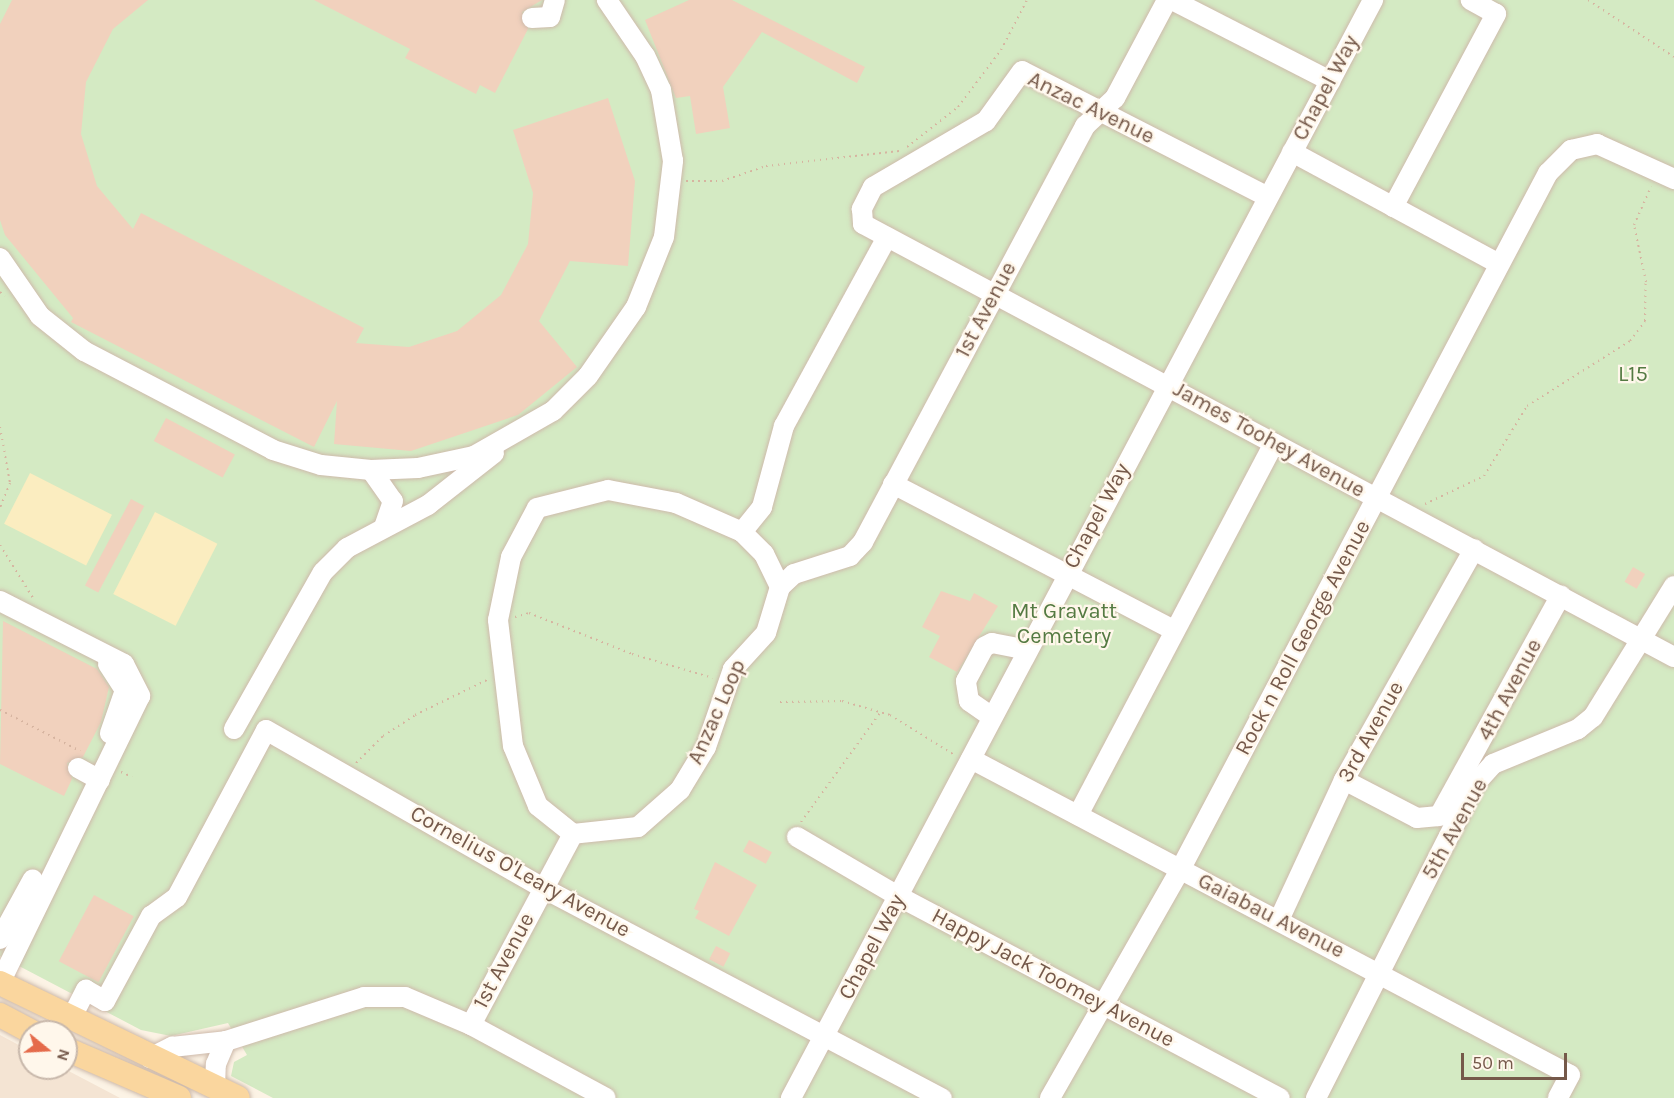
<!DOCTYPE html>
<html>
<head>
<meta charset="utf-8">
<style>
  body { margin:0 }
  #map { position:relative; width:1674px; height:1098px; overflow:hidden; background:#fcf3e5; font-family:Karla,sans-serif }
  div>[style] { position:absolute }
  .residential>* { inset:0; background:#f4e4d3 }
  .green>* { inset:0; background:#d4eac3 }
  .sand>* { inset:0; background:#fbedc0; transform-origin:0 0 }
  .building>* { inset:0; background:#f1d1bd; transform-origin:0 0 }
  .path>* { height:2px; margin-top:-1px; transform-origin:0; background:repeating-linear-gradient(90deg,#d6b4a0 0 1.5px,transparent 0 6px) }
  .roads { filter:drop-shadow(0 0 2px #cebaab) drop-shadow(0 0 2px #cebaab) }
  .minor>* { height:20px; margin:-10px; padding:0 10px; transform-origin:10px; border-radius:10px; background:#fff }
  .major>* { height:24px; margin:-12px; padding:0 12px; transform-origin:12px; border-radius:12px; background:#fad69e }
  span { translate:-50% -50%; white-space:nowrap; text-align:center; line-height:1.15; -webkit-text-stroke:4.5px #fff7eb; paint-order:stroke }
  .street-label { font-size:22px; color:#75594a }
  .park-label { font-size:22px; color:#547a42 }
  .north { position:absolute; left:18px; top:1020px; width:60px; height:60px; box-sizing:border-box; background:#fff7eb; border:2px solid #c8b8ab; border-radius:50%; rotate:108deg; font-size:16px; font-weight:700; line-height:24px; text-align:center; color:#75594a }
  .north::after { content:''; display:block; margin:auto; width:21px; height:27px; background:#e56b4b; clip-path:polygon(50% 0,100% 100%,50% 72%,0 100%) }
  .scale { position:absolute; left:1461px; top:1053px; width:106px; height:27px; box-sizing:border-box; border:3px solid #75594a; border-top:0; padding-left:8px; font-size:18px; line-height:21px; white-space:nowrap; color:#75594a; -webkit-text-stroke:4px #fff7eb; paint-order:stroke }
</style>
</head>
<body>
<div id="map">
  <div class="residential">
    <div style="clip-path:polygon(0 1035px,30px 1051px,30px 1068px,63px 1068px,120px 1098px,0 1098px)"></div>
  </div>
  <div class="green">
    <div style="clip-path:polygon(0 0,1674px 0,1674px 1098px,273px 1098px,231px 1076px,234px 1062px,247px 1055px,228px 1023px,171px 1036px,141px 1030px,0 956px)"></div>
  </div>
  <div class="sand">
    <div style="left:30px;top:473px;width:92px;height:57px;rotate:27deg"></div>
    <div style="left:155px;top:512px;width:70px;height:92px;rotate:27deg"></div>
  </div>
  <div class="building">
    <div style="clip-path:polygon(12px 0,148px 0,113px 29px,86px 82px,81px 134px,97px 186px,133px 229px,141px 213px,364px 328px,356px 343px,409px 347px,457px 331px,501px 295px,528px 244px,533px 193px,513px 130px,608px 98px,635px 181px,628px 266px,570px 261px,539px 321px,577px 367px,518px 415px,411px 451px,334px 444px,337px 401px,314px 447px,71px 322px,73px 318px,5px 235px,0 220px,0 24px)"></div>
    <div style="clip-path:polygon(314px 0,542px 0,522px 12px,528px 29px,495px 93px,480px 85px,476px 94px,405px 58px,410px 49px)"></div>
    <div style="clip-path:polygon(689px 0,732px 0,865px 67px,857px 83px,762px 32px,723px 87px,730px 128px,696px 134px,690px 96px,676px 98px,645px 20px)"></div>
    <div style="left:166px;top:418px;width:78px;height:26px;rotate:28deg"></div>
    <div style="left:131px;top:499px;width:15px;height:98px;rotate:28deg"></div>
    <div style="left:1633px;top:567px;width:14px;height:17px;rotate:30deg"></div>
    <div style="clip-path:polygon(941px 591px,970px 601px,974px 593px,998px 606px,957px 672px,929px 657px,940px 636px,922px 627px)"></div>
    <div style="clip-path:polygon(3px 621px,97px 669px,109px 687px,101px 722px,83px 757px,67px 763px,72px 779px,64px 796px,0 764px)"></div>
    <div style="left:749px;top:840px;width:26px;height:13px;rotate:28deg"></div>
    <div style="clip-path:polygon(715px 862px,757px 885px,729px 936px,695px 918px,699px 911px,694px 909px)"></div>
    <div style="left:94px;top:895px;width:45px;height:75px;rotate:28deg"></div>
    <div style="left:716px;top:946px;width:16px;height:15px;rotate:27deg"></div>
  </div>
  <div class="path">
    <div style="left:1588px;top:0;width:103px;rotate:33.5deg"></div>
    <div style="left:907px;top:147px;width:65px;rotate:-38.1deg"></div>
    <div style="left:958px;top:107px;width:71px;rotate:-53deg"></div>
    <div style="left:1001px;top:50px;width:56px;rotate:-62.5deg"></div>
    <div style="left:686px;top:181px;width:36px"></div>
    <div style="left:722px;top:181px;width:46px;rotate:-18.8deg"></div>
    <div style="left:766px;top:166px;width:134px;rotate:-6.4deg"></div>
    <div style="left:0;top:292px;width:6px;rotate:39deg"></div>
    <div style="left:0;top:427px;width:57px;rotate:79.9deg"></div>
    <div style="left:10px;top:483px;width:27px;rotate:112deg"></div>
    <div style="left:1425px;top:504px;width:65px;rotate:-25.4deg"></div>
    <div style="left:1484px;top:476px;width:82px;rotate:-58.4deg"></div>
    <div style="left:1527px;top:406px;width:122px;rotate:-32.3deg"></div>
    <div style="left:1630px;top:341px;width:25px;rotate:-53deg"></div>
    <div style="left:1645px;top:321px;width:39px;rotate:-89deg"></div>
    <div style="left:1646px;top:282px;width:58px;rotate:-101.9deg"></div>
    <div style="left:1634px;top:225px;width:42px;rotate:-65.9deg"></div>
    <div style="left:0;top:545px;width:62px;rotate:58.1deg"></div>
    <div style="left:515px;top:617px;width:15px;rotate:-16deg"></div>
    <div style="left:529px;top:613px;width:111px;rotate:21.7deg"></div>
    <div style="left:632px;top:654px;width:84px;rotate:16.5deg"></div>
    <div style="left:780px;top:702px;width:62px;rotate:-0.9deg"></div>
    <div style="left:842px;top:701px;width:50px;rotate:16.3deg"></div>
    <div style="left:890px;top:715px;width:74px;rotate:31.8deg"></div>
    <div style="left:0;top:710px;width:90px;rotate:27.1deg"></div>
    <div style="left:356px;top:763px;width:38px;rotate:-45deg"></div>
    <div style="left:383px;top:736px;width:38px;rotate:-33deg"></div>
    <div style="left:415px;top:715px;width:82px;rotate:-25.9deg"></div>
    <div style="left:121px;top:772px;width:12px;rotate:24deg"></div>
    <div style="left:801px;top:822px;width:135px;rotate:-54.1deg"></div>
  </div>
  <div class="roads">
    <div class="minor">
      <div style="left:1172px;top:0;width:178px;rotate:27.1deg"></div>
      <div style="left:532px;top:18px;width:18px;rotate:-3deg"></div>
      <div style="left:550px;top:17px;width:18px;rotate:-74deg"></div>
      <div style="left:1292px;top:152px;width:235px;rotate:28.4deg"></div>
      <div style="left:1268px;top:197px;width:276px;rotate:-152.9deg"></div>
      <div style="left:1022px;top:71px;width:62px;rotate:125.8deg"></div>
      <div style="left:986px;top:121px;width:131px;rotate:149.7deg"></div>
      <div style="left:873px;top:187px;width:25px;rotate:117deg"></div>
      <div style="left:862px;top:209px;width:15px;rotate:86deg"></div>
      <div style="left:863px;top:224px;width:919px;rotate:28.1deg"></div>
      <div style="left:1393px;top:207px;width:219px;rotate:-61.9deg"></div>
      <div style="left:1496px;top:14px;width:29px;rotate:-151deg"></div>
      <div style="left:0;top:258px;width:70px;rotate:55.4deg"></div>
      <div style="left:40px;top:316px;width:56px;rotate:38.5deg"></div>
      <div style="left:84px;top:351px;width:213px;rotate:27.6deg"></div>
      <div style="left:273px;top:450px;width:50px;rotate:17.4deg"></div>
      <div style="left:321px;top:465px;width:50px;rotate:5.7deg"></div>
      <div style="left:371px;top:470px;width:47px;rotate:-2.4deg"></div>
      <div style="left:418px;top:468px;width:57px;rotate:-12.1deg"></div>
      <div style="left:474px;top:456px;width:91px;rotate:-29.7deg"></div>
      <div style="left:553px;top:411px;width:49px;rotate:-45deg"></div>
      <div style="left:588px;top:376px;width:84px;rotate:-55.2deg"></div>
      <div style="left:636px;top:307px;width:75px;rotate:-68.2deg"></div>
      <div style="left:664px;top:237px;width:77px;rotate:-83.2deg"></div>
      <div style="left:673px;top:161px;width:72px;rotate:-99.6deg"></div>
      <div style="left:661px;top:90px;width:38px;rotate:-115deg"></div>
      <div style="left:645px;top:56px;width:68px;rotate:-124.2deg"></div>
      <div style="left:371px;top:470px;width:38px;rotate:55deg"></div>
      <div style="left:393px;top:501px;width:28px;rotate:109deg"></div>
      <div style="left:893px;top:484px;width:317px;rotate:27.5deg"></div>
      <div style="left:608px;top:490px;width:69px;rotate:10.8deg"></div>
      <div style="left:676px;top:503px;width:72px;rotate:23.7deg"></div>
      <div style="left:742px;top:532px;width:31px;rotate:45deg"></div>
      <div style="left:764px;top:554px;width:37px;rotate:64deg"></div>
      <div style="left:780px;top:587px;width:48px;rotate:106.9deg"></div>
      <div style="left:766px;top:633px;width:49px;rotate:132.5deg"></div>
      <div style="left:733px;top:669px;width:83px;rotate:109.1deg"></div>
      <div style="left:706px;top:747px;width:50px;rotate:121.2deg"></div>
      <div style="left:680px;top:790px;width:56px;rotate:138.6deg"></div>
      <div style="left:638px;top:827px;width:65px;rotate:173.9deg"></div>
      <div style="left:573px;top:834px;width:45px;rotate:-141.3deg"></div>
      <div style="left:538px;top:806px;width:65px;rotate:-112.6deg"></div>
      <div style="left:513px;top:746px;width:127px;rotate:-96.8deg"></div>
      <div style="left:498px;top:620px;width:64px;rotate:-78.3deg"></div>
      <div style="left:511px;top:557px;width:55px;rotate:-62deg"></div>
      <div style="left:537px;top:508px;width:73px;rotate:-14.2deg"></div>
      <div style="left:742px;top:532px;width:32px;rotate:-51deg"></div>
      <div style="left:762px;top:507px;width:84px;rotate:-74.8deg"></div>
      <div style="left:784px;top:426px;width:215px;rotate:-61.4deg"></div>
      <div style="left:780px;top:587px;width:19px;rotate:-43deg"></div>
      <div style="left:794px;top:574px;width:59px;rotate:-17.8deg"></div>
      <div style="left:850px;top:556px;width:19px;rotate:-47deg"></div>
      <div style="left:863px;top:542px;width:472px;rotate:-61.9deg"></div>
      <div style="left:1085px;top:126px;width:41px;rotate:-43deg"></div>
      <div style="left:1115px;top:98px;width:111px;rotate:-62deg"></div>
      <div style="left:0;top:601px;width:139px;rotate:26.9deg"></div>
      <div style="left:124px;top:664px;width:36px;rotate:63deg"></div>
      <div style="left:140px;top:696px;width:319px;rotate:116deg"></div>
      <div style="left:108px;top:664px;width:31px;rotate:57deg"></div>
      <div style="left:125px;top:690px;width:46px;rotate:109.2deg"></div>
      <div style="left:992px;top:717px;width:28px;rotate:-145deg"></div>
      <div style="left:969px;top:701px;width:20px;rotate:-99deg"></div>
      <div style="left:966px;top:681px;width:38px;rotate:-62deg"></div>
      <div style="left:984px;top:647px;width:9px;rotate:-27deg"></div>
      <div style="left:992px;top:643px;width:36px;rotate:11deg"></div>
      <div style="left:234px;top:729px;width:180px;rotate:-60.5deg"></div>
      <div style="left:323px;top:572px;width:34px;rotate:-45deg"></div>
      <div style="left:347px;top:548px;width:92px;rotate:-28deg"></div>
      <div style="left:428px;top:505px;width:84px;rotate:-38.2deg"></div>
      <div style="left:971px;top:759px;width:677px;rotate:27.81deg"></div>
      <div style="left:1570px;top:1075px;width:26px;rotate:118deg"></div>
      <div style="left:78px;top:768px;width:25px;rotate:29deg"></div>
      <div style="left:1344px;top:780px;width:82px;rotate:27.5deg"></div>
      <div style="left:1417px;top:818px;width:22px;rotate:-5deg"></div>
      <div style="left:1439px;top:816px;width:252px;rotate:-61.1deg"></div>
      <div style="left:1078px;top:815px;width:420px;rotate:-62.2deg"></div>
      <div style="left:797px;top:837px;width:117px;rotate:30.3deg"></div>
      <div style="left:898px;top:896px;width:432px;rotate:27.9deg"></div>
      <div style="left:1279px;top:920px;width:154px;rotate:-65.1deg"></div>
      <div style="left:1344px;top:780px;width:265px;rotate:-60.6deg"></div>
      <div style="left:0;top:939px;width:68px;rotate:-61.2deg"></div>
      <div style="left:71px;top:1019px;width:33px;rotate:-63deg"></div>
      <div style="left:86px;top:990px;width:22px;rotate:30deg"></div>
      <div style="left:105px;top:1001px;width:97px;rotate:-61.6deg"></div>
      <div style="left:151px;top:916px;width:32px;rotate:-36deg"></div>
      <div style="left:177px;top:897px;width:189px;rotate:-61.9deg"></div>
      <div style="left:266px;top:730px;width:319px;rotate:29.7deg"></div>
      <div style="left:543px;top:888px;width:451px;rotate:27.8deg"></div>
      <div style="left:471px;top:1025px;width:217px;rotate:-61.9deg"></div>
      <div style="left:150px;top:1058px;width:25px;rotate:-27deg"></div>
      <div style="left:172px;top:1047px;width:54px;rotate:-6.3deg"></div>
      <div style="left:226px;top:1041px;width:145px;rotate:-17.7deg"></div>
      <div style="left:364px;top:997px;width:41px"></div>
      <div style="left:405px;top:997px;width:72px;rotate:23deg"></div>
      <div style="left:471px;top:1025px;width:153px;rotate:28.4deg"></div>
      <div style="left:215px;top:1088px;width:24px;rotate:-88deg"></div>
      <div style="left:216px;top:1064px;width:25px;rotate:-67deg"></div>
      <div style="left:791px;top:1098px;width:1243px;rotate:-62.07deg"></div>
      <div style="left:1050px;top:1098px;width:262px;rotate:-60.3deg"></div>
      <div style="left:1180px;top:870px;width:788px;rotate:-62.17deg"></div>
      <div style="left:1548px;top:173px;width:33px;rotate:-45deg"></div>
      <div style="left:1571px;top:150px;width:27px;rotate:-13deg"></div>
      <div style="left:1597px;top:144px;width:85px;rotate:24.4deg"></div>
      <div style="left:1316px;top:1098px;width:352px;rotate:-63.1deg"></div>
      <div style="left:1475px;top:784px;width:27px;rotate:-48deg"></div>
      <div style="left:1493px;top:764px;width:92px;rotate:-22.4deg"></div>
      <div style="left:1578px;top:729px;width:19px;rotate:-39deg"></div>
      <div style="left:1593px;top:717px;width:154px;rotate:-58.3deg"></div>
    </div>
    <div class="major">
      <div style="left:0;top:983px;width:264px;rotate:25.8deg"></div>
      <div style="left:0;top:1015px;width:36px;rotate:28deg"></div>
      <div style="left:66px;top:1049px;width:123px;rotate:23.4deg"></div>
    </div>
  </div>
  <div class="street-label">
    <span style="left:1326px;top:88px;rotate:-62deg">Chapel Way</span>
    <span style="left:1091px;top:108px;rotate:26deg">Anzac Avenue</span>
    <span style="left:986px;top:310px;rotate:-62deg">1st Avenue</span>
    <span style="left:1269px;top:440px;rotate:29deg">James Toohey Avenue</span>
    <span style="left:1097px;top:516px;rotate:-62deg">Chapel Way</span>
    <span style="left:1303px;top:638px;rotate:-62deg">Rock n Roll George Avenue</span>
    <span style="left:1510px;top:690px;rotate:-62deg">4th Avenue</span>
    <span style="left:717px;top:712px;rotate:-66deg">Anzac Loop</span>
    <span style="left:1371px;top:732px;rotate:-61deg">3rd Avenue</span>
    <span style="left:1455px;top:829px;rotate:-61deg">5th Avenue</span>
    <span style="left:520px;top:872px;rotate:29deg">Cornelius O'Leary Avenue</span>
    <span style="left:1271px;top:916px;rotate:27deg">Gaiabau Avenue</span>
    <span style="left:872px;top:947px;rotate:-62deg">Chapel Way</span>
    <span style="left:504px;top:961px;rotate:-62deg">1st Avenue</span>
    <span style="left:1053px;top:978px;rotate:28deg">Happy Jack Toomey Avenue</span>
  </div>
  <div class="park-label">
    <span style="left:1633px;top:375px">L15</span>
    <span style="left:1064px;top:624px">Mt Gravatt<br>Cemetery</span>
  </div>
  <div class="north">N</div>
  <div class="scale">50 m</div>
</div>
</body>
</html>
